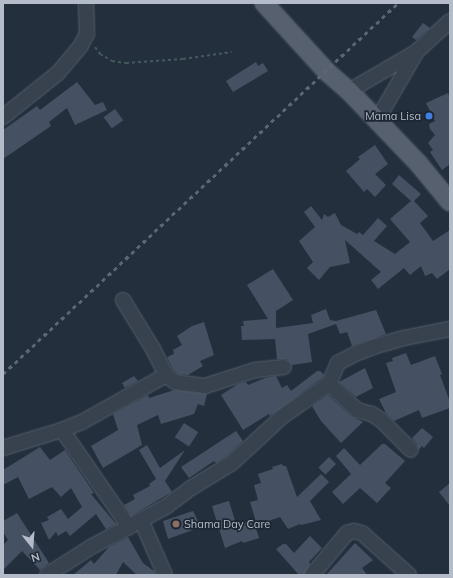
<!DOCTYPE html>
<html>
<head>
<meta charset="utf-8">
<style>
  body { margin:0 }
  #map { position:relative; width:453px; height:578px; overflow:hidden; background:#242f3e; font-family:Mulish,sans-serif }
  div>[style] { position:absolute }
  .building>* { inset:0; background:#455162; transform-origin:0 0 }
  .path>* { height:2px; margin-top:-1px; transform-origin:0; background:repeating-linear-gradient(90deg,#44595c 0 3px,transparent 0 6px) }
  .roads { filter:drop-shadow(0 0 1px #565f6c) drop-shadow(0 0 1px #565f6c) }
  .minor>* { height:14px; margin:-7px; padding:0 7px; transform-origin:7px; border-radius:7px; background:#38414e }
  .major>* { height:18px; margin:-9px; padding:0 9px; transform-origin:9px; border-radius:9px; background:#56606e }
  .rail>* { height:3px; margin-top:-1.5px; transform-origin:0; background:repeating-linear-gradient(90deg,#5a6575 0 4px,transparent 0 8px) }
  .dots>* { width:11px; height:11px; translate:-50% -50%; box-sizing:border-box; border:2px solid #1d2633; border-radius:50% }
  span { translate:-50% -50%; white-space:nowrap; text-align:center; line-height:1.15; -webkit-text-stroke:3.5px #1d2633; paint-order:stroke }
  .poi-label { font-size:11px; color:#b4bcc9 }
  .right { translate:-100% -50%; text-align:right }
  .left { translate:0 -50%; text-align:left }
  .frame { position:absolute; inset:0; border:4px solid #b4bcc9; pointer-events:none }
  .north { position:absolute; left:12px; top:526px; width:40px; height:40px; -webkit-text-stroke:3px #1d2633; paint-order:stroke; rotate:163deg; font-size:11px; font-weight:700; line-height:16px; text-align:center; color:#b4bcc9 }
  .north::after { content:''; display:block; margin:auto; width:14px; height:18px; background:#b4bcc9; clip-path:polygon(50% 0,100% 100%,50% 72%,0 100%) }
</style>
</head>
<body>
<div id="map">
  <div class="building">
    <div style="clip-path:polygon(423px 23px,430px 28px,416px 40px,412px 37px)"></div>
    <div style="clip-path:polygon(256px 62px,258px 66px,263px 63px,268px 71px,233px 92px,226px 81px)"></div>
    <div style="clip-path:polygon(77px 82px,95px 105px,103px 102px,107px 110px,75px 125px,67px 108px,49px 122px,51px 126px,3px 159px,3px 130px,37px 106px,40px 110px)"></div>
    <div style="clip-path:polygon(448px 93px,450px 99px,450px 164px,442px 170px,430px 152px,433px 150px,428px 143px,435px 135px,430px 129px,429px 124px,435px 121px,426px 103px)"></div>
    <div style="left:115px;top:109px;width:14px;height:14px;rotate:54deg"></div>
    <div style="clip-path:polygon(375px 145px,388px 164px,375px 174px,386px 185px,375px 197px,367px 189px,364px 192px,346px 171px,360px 159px,358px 157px)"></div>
    <div style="clip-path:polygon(399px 175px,421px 194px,414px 201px,428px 216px,420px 223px,433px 241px,450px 230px,450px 269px,437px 279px,432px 273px,425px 276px,421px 266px,410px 275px,404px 268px,378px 289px,371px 280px,381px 272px,345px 240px,350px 263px,330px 267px,319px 280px,307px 268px,313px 262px,299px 241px,315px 227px,304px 212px,311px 206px,322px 220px,324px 214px,328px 217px,335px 213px,341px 225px,357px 234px,359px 232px,363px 235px,378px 218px,387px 226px,374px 241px,395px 254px,410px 242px,390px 219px,411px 201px,392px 184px)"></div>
    <div style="clip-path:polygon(273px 269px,293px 300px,276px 311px,276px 328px,313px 323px,311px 315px,326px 309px,330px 320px,336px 321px,376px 310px,386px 334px,352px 346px,347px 332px,340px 334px,336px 324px,308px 334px,312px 362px,292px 365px,287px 359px,277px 359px,275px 339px,242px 340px,241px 326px,244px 326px,243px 321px,268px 319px,247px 285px)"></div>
    <div style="clip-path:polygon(204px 322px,214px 355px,200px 361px,203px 366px,188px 375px,178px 374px,173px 369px,167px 357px,174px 354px,173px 350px,182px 345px,177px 336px,192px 326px)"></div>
    <div style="clip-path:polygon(406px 353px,411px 365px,435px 356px,442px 374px,440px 375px,450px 402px,450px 408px,422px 418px,419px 410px,394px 421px,386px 413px,379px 399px,396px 392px,386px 363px,393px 361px,392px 358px)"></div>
    <div style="clip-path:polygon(365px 368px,373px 388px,356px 397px,339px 382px)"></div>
    <div style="clip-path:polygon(317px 371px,320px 371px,324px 375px,322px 378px,270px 416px,269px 414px,243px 430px,221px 395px,238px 384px,246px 382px,248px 385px,265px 378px,276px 376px,282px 388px,287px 385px,291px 391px)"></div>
    <div style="clip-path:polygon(134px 376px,138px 381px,125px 388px,122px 383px)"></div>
    <div style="clip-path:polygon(174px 390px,207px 394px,204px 406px,198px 404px,194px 414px,161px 424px,158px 415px,137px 425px,142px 445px,103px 468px,91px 446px,118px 430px,113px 414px,148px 395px,149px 398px)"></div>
    <div style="clip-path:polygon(328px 395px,351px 416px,363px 422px,341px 443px,321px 421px,312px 406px)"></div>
    <div style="left:184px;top:423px;width:17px;height:17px;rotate:33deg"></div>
    <div style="clip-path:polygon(422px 428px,433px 437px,424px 448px,422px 446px,419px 450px,417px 444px,412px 438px)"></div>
    <div style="clip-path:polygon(236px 431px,243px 441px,227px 456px,216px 463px,214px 461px,189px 478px,181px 467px)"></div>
    <div style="clip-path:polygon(382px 444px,385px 444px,405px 461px,385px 483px,391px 488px,377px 503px,360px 488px,343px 504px,332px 492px,351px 474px,336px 456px,344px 448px,360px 465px)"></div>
    <div style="clip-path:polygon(147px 445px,160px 468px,185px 450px,165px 481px,172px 492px,131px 516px,124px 505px,135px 499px,133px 495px,150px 486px,149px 484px,156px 479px,139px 450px)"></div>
    <div style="clip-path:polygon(40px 447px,50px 460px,65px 450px,94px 493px,91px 494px,116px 524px,106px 529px,96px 514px,70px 536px,66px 531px,58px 536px,56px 532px,49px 540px,41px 523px,49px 520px,47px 517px,61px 509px,68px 519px,82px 507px,71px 488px,61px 497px,52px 487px,29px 499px,18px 477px,3px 485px,3px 470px)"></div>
    <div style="left:329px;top:457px;width:10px;height:15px;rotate:45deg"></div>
    <div style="clip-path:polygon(282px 464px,283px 466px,286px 466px,297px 497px,321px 474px,329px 482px,310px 501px,321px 520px,301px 525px,300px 524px,288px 529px,280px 517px,257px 525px,250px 502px,258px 500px,254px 485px,261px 483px,258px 474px,273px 469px,272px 467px)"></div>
    <div style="clip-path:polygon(450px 483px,450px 506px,439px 492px)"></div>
    <div style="clip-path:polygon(229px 501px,236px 524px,253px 519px,259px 538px,243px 543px,242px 541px,225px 548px,212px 506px)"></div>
    <div style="clip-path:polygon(193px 511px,201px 527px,168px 539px,163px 521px)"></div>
    <div style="clip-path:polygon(17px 513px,49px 563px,40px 570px,22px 551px,3px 570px,3px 545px,8px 540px,3px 532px,3px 521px)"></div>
    <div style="clip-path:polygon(310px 536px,322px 548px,309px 562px,310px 564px,304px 575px,299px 575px,276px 549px,283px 544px,286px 544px,294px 553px)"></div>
    <div style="clip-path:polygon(128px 537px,143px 563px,154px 571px,156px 575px,137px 575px,123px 562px,116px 575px,73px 575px,91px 560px,94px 564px,109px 547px)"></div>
    <div style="clip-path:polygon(355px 543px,373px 560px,362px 568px,367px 575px,326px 575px)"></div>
  </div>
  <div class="path">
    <div style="left:95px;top:47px;width:9px;rotate:54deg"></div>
    <div style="left:100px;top:54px;width:14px;rotate:30deg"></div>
    <div style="left:112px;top:61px;width:14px;rotate:8deg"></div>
    <div style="left:126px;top:63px;width:57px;rotate:-4deg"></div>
    <div style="left:183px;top:59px;width:49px;rotate:-8.3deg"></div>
  </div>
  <div class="roads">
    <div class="minor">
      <div style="left:349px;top:91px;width:78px;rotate:-30.2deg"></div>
      <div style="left:416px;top:52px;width:46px;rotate:-42.4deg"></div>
      <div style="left:3px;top:117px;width:70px;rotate:-38.7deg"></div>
      <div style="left:58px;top:73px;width:34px;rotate:-50deg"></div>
      <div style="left:80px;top:47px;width:15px;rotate:-62deg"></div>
      <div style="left:87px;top:34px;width:31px;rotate:-92deg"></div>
      <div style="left:377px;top:120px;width:78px;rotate:-59.8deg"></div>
      <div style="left:123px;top:300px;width:57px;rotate:58.5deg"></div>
      <div style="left:153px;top:349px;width:29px;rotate:63deg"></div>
      <div style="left:166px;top:375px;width:11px;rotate:38deg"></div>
      <div style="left:175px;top:382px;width:30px;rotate:8deg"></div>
      <div style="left:205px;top:386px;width:52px;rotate:-17.7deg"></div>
      <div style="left:255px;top:370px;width:29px;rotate:-6deg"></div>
      <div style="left:329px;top:384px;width:38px;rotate:43deg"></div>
      <div style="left:357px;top:410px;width:16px;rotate:15deg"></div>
      <div style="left:372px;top:414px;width:11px;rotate:34deg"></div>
      <div style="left:381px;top:420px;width:42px;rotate:45deg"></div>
      <div style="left:62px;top:430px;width:118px;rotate:55.4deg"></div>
      <div style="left:3px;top:448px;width:62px;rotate:-17deg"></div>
      <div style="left:62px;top:430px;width:22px;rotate:-22deg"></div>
      <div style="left:82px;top:422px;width:96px;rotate:-29.2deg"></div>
      <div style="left:141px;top:520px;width:60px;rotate:66.4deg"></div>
      <div style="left:47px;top:575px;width:52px;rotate:-32.5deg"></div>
      <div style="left:91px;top:547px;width:86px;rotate:-28.3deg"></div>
      <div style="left:167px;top:506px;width:30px;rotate:-37deg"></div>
      <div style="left:191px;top:488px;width:48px;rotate:-31.4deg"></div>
      <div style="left:232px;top:463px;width:69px;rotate:-42.7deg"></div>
      <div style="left:283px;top:416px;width:56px;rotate:-34.8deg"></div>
      <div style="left:329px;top:384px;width:23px;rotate:-67deg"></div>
      <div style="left:338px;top:363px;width:19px;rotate:-28deg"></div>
      <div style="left:355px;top:354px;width:22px;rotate:-21deg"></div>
      <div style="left:376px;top:346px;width:29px;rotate:-16deg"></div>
      <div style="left:404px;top:338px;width:47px;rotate:-11.1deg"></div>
      <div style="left:312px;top:575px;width:55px;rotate:-50.2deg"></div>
      <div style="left:347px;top:533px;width:7px;rotate:-16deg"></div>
      <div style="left:354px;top:531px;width:8px;rotate:14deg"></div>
      <div style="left:362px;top:533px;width:63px;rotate:41.8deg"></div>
    </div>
    <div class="major">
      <div style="left:264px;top:3px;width:92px;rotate:47.6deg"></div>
      <div style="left:326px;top:71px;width:30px;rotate:41deg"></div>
      <div style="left:349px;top:91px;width:100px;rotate:46.2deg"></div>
      <div style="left:418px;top:163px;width:50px;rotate:50.6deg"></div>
    </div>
  </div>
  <div class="rail">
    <div style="left:3px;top:374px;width:542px;rotate:-43.21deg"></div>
  </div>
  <div class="dots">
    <div style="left:429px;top:116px;background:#3f7fe0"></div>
    <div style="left:176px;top:524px;background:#8d6e63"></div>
  </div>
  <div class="poi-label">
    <span class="right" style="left:421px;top:116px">Mama Lisa</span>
    <span class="left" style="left:184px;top:524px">Shama Day Care</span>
  </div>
  <div class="frame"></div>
  <div class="north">N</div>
</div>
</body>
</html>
